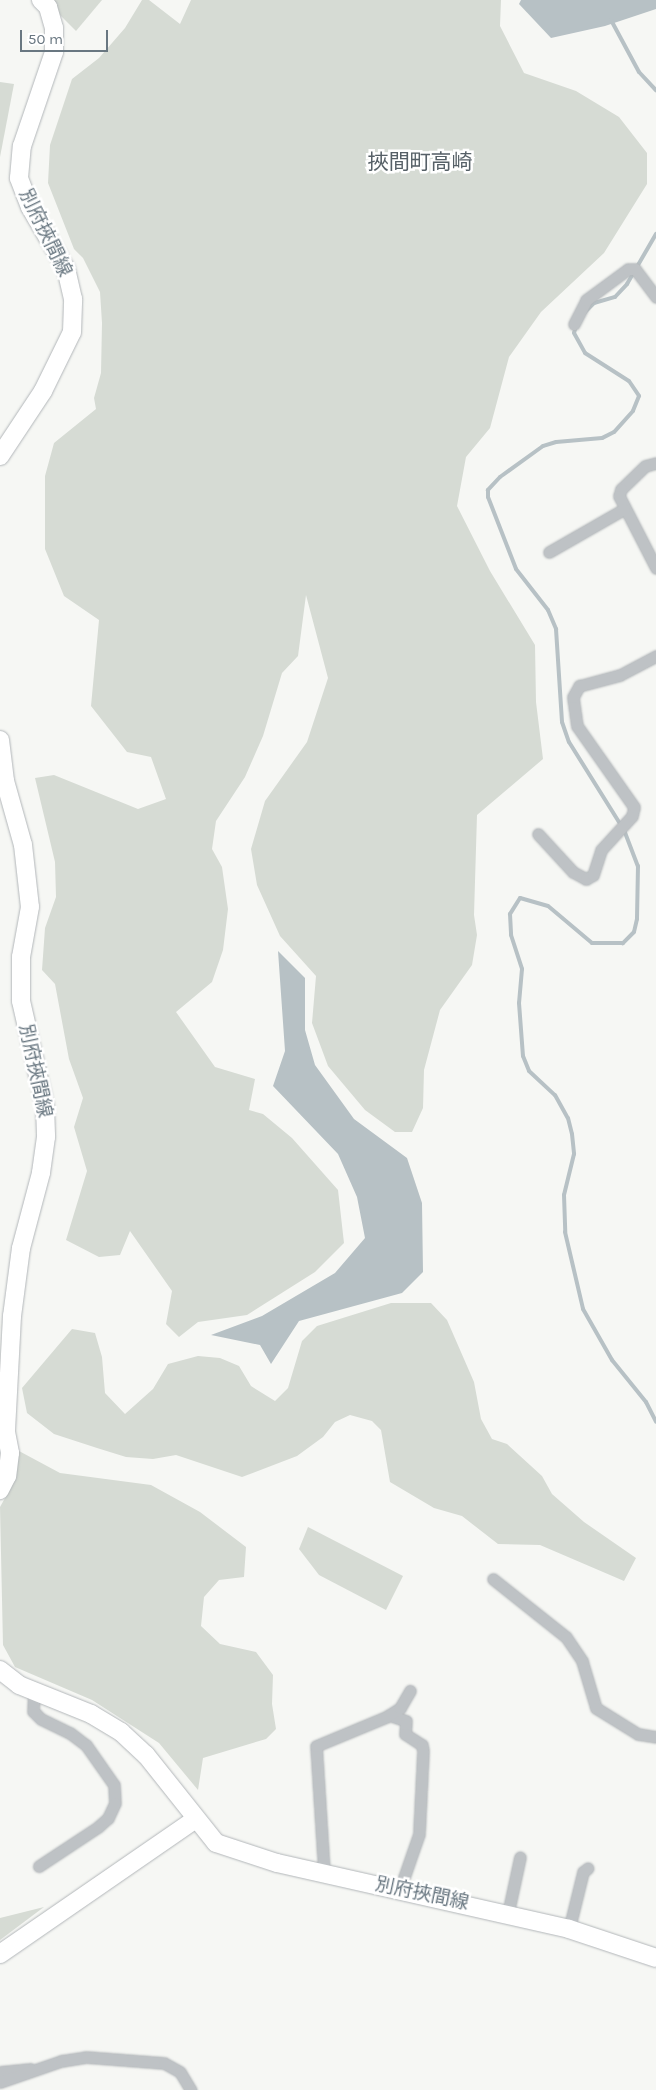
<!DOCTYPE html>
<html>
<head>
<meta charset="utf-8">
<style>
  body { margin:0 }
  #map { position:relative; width:656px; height:2090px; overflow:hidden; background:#f6f7f4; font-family:Karla,"Noto Sans JP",sans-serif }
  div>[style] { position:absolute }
  .green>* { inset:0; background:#d6dbd4 }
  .water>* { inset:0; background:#b7c1c5 }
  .stream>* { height:4px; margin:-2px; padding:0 2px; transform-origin:2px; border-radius:2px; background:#b7c1c5 }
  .roads { filter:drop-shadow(0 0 1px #b2b6b9) drop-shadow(0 0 1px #b2b6b9) }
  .minor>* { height:11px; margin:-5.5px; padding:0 5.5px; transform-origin:5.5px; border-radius:5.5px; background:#bec2c5 }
  .primary>* { height:18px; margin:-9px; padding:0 9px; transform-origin:9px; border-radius:9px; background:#fff }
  span { translate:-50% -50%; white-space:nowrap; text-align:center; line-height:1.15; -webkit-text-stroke:5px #fff; paint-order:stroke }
  .street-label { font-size:19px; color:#697781 }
  .quarter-label { font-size:21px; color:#566067 }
  .scale { position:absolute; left:20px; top:30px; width:88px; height:22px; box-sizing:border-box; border:2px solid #697781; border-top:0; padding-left:6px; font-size:15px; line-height:18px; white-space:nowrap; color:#697781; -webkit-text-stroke:4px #fff; paint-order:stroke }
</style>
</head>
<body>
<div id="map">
  <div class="green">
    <div style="clip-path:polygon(45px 0,102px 0,76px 31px)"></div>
    <div style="clip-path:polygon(142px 0,149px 0,180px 24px,191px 0,501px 0,500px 26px,524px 73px,576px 91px,619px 117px,647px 153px,647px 184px,604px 253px,541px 312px,509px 357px,490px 428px,466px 457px,457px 506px,490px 571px,535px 645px,536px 702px,543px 759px,477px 815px,474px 915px,477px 935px,472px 965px,440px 1010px,424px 1070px,423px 1108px,412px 1132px,395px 1132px,365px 1110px,328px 1066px,312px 1023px,316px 976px,280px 936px,257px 885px,251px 849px,265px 801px,307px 742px,328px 678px,306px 595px,298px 656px,282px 673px,263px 736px,245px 777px,216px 821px,212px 849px,222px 867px,228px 909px,223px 950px,212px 982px,176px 1012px,215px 1067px,255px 1079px,249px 1110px,263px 1114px,292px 1138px,338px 1190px,344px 1243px,315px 1272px,247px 1315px,198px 1322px,179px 1337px,166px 1324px,172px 1291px,130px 1231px,120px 1255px,99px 1257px,66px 1240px,87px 1171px,74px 1127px,83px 1098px,69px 1059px,55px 984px,42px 970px,45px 928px,56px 897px,55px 862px,35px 778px,54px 775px,138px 809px,166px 799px,151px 757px,127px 752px,91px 706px,99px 620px,64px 596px,45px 549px,45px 476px,54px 443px,96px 409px,94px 398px,101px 373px,102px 323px,100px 292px,83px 258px,74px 249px,48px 183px,50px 145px,72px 79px,99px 58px,125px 28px)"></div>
    <div style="clip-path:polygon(0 82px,14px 84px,0 157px)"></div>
    <div style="clip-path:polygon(391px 1303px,431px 1303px,447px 1320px,474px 1382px,481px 1419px,492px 1439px,507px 1444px,542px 1476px,552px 1494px,584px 1522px,636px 1558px,624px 1581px,540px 1545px,498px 1544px,462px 1516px,434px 1508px,390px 1482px,381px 1430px,372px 1421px,350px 1415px,335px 1422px,323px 1437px,297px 1456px,242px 1477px,176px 1455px,153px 1459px,126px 1457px,97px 1448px,54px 1434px,27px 1413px,22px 1388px,72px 1329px,95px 1333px,102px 1357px,105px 1393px,125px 1414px,153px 1389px,168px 1364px,198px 1356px,220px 1358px,239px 1366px,251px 1386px,275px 1401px,288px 1388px,302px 1341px,317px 1326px)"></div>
    <div style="clip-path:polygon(19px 1451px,60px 1473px,151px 1485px,200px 1512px,246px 1547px,244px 1577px,219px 1580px,204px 1597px,201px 1626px,220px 1644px,256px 1652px,273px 1675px,272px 1704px,276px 1729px,266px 1739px,203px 1758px,198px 1790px,159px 1743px,92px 1700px,15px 1667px,3px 1645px,0 1507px,14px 1482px)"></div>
    <div style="clip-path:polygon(308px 1527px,403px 1576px,386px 1610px,319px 1575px,299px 1549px)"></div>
    <div style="clip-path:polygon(44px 1907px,0 1940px,0 1918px)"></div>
  </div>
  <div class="water">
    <div style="clip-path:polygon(521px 0,656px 0,656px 9px,605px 26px,551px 38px,519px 4px)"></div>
    <div style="clip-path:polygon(278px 951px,305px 978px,305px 1030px,315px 1065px,354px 1119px,407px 1158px,422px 1203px,423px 1272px,402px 1293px,299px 1321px,271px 1364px,260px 1345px,211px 1335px,262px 1316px,335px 1273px,365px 1238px,357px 1197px,338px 1154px,273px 1086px,285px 1051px)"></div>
  </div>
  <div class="stream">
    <div style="left:611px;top:20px;width:59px;rotate:61.7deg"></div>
    <div style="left:639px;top:72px;width:25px;rotate:47deg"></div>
    <div style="left:585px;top:312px;width:13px;rotate:-45deg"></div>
    <div style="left:594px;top:303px;width:22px;rotate:-16deg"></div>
    <div style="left:615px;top:297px;width:18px;rotate:-47deg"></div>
    <div style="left:627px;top:284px;width:58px;rotate:-59.9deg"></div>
    <div style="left:576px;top:326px;width:7px;rotate:106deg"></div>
    <div style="left:574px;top:333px;width:23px;rotate:61deg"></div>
    <div style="left:585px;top:353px;width:52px;rotate:32.5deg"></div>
    <div style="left:629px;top:381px;width:18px;rotate:56deg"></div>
    <div style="left:639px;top:396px;width:16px;rotate:112deg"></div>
    <div style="left:633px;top:411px;width:28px;rotate:132deg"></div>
    <div style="left:614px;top:432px;width:13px;rotate:153deg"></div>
    <div style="left:602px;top:438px;width:46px;rotate:175deg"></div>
    <div style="left:556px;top:442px;width:14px;rotate:163deg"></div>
    <div style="left:543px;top:446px;width:53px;rotate:144.2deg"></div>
    <div style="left:500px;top:477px;width:18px;rotate:133deg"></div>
    <div style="left:488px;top:490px;width:7px;rotate:90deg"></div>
    <div style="left:488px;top:497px;width:77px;rotate:68.7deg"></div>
    <div style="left:516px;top:569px;width:52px;rotate:52deg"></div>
    <div style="left:548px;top:610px;width:21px;rotate:67deg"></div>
    <div style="left:556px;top:629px;width:93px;rotate:86.3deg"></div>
    <div style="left:562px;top:722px;width:21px;rotate:71deg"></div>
    <div style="left:569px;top:742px;width:104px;rotate:58deg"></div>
    <div style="left:624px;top:830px;width:39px;rotate:69deg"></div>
    <div style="left:638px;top:866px;width:53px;rotate:91.1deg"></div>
    <div style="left:637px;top:919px;width:13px;rotate:103deg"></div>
    <div style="left:634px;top:932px;width:16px;rotate:135deg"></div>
    <div style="left:623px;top:943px;width:31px;rotate:180deg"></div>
    <div style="left:592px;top:943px;width:57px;rotate:-139.9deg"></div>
    <div style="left:548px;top:906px;width:29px;rotate:-164deg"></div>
    <div style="left:520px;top:898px;width:19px;rotate:122deg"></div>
    <div style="left:510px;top:914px;width:21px;rotate:87deg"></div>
    <div style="left:511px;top:935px;width:36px;rotate:72deg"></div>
    <div style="left:522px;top:969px;width:34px;rotate:95deg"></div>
    <div style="left:519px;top:1003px;width:53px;rotate:85.7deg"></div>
    <div style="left:523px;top:1056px;width:16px;rotate:68deg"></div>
    <div style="left:529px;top:1071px;width:35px;rotate:43deg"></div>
    <div style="left:555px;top:1095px;width:26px;rotate:61deg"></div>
    <div style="left:568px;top:1118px;width:16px;rotate:76deg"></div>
    <div style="left:572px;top:1134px;width:20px;rotate:84deg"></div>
    <div style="left:574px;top:1154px;width:42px;rotate:103.7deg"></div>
    <div style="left:564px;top:1195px;width:37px;rotate:88deg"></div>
    <div style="left:565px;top:1232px;width:79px;rotate:76.8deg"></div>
    <div style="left:583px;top:1309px;width:59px;rotate:60.4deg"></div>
    <div style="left:612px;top:1360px;width:54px;rotate:51deg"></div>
    <div style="left:646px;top:1402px;width:22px;rotate:63deg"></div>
  </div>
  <div class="roads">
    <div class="minor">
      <div style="left:574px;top:324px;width:27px;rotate:-63deg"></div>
      <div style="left:586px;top:300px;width:52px;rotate:-36.4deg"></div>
      <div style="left:628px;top:269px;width:7px"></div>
      <div style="left:635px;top:269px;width:35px;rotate:53deg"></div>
      <div style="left:656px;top:463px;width:11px;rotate:165deg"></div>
      <div style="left:645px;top:466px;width:33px;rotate:136deg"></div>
      <div style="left:621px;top:489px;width:7px;rotate:106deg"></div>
      <div style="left:619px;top:496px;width:81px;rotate:62.8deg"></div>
      <div style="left:549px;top:552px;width:86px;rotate:-29.8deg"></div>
      <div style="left:538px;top:834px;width:52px;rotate:47.4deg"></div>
      <div style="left:573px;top:872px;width:15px;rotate:28deg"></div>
      <div style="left:586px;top:879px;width:8px;rotate:-30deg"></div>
      <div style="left:593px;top:875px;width:26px;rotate:-72deg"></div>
      <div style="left:601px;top:850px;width:46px;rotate:-47.6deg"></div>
      <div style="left:632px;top:816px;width:9px;rotate:-77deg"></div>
      <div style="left:634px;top:807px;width:99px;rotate:-125.1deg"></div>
      <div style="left:577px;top:726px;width:29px;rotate:-98deg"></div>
      <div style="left:573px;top:697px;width:13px;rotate:-61deg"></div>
      <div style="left:579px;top:686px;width:42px;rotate:-15deg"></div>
      <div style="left:620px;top:675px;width:41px;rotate:-27.8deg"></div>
      <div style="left:493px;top:1579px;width:93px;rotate:38.5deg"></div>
      <div style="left:566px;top:1637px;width:29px;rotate:56deg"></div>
      <div style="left:582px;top:1661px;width:49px;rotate:73.4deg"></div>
      <div style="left:596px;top:1708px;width:49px;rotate:31.8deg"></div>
      <div style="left:638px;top:1734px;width:18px;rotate:9deg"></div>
      <div style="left:34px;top:1692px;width:19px;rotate:93deg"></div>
      <div style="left:33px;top:1711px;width:11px;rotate:45deg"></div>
      <div style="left:41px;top:1719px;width:32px;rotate:26deg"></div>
      <div style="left:70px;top:1733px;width:20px;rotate:37deg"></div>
      <div style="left:86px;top:1745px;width:49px;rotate:55deg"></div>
      <div style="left:114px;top:1785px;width:18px;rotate:87deg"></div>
      <div style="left:115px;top:1803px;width:17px;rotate:115deg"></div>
      <div style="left:108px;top:1818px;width:13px;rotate:138deg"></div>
      <div style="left:98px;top:1827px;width:71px;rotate:146.5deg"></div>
      <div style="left:389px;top:1715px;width:18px;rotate:19deg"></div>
      <div style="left:406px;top:1721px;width:13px;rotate:94deg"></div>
      <div style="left:405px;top:1734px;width:20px;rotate:33deg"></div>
      <div style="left:422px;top:1745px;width:6px;rotate:81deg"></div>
      <div style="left:423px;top:1751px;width:83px;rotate:92.8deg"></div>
      <div style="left:419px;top:1834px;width:58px;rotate:109.1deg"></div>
      <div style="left:324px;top:1872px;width:126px;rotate:-93.6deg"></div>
      <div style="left:316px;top:1746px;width:76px;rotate:-22.5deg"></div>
      <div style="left:386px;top:1717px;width:17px;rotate:-33deg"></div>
      <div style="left:400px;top:1708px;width:20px;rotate:-60deg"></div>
      <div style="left:508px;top:1913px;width:57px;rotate:-77.9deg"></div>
      <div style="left:569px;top:1929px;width:59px;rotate:-76.2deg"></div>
      <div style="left:583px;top:1872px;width:6px;rotate:-39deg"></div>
      <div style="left:0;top:2072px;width:30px;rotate:-6deg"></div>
      <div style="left:0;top:2082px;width:65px;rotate:-19deg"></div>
      <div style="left:61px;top:2061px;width:25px;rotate:-9deg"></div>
      <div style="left:86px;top:2057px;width:78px;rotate:4.4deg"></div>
      <div style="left:164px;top:2063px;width:18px;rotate:29deg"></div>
      <div style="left:180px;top:2072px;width:21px;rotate:59deg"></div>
    </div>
    <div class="primary">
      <div style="left:0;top:456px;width:78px;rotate:-56.5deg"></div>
      <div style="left:43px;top:391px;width:66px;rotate:-63.8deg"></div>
      <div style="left:72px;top:332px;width:33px;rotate:-88deg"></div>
      <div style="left:73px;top:299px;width:31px;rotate:-103deg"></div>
      <div style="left:66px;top:269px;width:72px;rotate:-120.1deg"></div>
      <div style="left:30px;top:207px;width:31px;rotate:-111deg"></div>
      <div style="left:19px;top:178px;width:32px;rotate:-85deg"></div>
      <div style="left:22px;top:146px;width:99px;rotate:-71.2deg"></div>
      <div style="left:54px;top:52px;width:24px;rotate:-90deg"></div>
      <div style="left:54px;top:28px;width:22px;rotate:-106deg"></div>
      <div style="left:48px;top:7px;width:10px;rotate:-135deg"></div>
      <div style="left:0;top:740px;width:41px;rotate:83deg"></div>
      <div style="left:5px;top:781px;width:66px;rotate:74.3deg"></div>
      <div style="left:23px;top:845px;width:62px;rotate:83.6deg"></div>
      <div style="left:30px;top:907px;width:51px;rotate:100.2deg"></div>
      <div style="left:21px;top:957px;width:44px;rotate:90deg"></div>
      <div style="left:21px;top:1001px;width:108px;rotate:77.1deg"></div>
      <div style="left:45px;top:1106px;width:31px;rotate:88deg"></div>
      <div style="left:46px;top:1137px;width:36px;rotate:98deg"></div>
      <div style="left:41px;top:1173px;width:78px;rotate:104.9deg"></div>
      <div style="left:21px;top:1248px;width:69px;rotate:97.5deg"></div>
      <div style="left:12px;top:1316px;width:116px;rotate:93deg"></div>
      <div style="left:6px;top:1432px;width:21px;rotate:79deg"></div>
      <div style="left:10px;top:1453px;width:23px;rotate:97deg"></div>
      <div style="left:7px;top:1476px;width:16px;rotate:117deg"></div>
      <div style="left:0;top:1670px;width:24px;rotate:38deg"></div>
      <div style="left:19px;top:1685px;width:78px;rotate:21.9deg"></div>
      <div style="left:91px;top:1714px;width:35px;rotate:31deg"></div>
      <div style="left:121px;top:1732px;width:34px;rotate:43deg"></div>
      <div style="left:146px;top:1755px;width:112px;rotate:51.5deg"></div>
      <div style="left:216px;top:1843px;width:64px;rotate:18.2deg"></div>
      <div style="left:277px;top:1863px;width:299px;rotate:12.7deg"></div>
      <div style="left:569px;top:1929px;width:92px;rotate:18.4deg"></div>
      <div style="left:0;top:1954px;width:238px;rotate:-34.6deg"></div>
    </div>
  </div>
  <div class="street-label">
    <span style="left:45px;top:233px;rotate:64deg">別府挾間線</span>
    <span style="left:35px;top:1071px;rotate:78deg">別府挾間線</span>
    <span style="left:422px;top:1894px;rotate:12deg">別府挾間線</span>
  </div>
  <div class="quarter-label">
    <span style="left:420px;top:162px">挾間町高崎</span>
  </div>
  <div class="scale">50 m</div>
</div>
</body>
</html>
